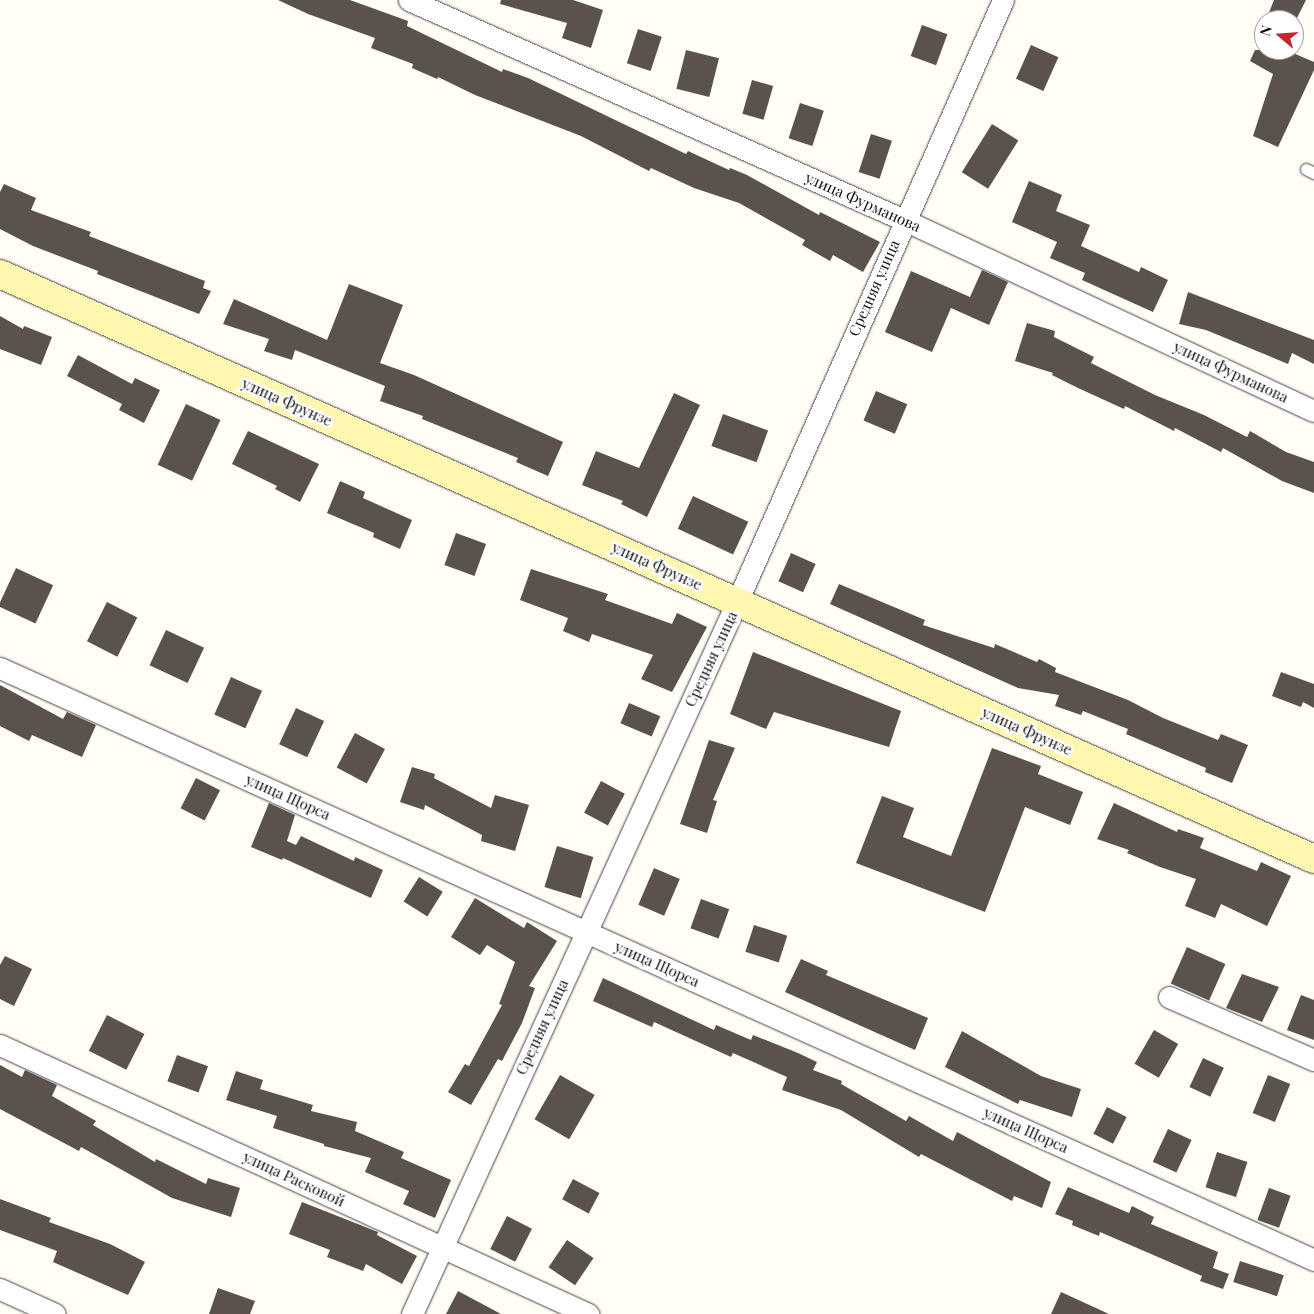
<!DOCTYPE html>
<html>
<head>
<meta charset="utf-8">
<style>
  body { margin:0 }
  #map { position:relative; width:1314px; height:1314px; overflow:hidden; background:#fffdf5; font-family:"Playfair Display",serif }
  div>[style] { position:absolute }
  .building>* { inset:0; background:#5a524d; transform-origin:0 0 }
  .roads { filter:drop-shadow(0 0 1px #444) drop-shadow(0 0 1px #444) }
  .lane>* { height:11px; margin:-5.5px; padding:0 5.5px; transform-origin:5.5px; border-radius:5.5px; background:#fff }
  .street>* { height:21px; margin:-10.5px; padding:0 10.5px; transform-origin:10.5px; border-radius:10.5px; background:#fff }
  .secondary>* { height:28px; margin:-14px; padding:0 14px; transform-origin:14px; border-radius:14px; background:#fff6b0 }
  span { translate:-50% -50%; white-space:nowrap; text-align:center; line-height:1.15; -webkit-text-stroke:5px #fff; paint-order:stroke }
  .street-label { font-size:15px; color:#111 }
  .north { position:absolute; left:1254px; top:10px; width:50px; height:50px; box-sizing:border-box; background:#fff; border:1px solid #a0a0a0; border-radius:50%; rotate:288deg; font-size:14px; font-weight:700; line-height:20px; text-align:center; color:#111 }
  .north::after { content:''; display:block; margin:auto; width:18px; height:22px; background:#c4262e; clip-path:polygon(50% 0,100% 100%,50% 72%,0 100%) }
</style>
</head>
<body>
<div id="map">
  <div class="building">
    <div style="clip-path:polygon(278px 0,350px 0,408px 21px,407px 26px,502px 72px,503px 69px,528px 78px,686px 154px,688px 151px,729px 170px,730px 168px,747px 175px,819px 215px,820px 212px,880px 242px,863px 272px,833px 255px,830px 261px,802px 245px,805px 240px,739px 203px,694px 188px,651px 168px,649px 171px,581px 136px,475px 95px,438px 77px,437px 79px,412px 68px,413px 64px,371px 48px,375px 38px,308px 14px)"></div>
    <div style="clip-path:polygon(501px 0,573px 0,603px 10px,591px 48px,562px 38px,567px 23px,500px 4px)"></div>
    <div style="clip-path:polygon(1274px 0,1306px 0,1296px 20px,1266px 20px)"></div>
    <div style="left:922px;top:25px;width:27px;height:33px;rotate:20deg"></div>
    <div style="left:638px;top:29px;width:25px;height:36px;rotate:18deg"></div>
    <div style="left:1031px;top:45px;width:30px;height:37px;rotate:24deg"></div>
    <div style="left:686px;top:50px;width:34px;height:40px;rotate:14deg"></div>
    <div style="clip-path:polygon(1255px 50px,1286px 50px,1314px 62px,1314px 70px,1278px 147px,1253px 136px,1273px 74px,1250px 61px)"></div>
    <div style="left:752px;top:80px;width:22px;height:35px;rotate:16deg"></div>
    <div style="left:800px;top:103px;width:25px;height:37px;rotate:18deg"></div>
    <div style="left:992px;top:124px;width:31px;height:57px;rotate:32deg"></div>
    <div style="left:871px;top:134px;width:22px;height:40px;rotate:18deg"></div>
    <div style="clip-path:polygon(1029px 181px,1062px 195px,1056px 211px,1090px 225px,1081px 246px,1139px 272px,1141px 267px,1168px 280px,1153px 312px,1082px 280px,1085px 273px,1050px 258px,1057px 242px,1012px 222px)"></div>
    <div style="clip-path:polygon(4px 184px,36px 198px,31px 210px,91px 232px,89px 236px,205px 281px,203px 288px,211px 291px,199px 314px,97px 274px,98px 271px,33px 246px,0 229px,0 192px)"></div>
    <div style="clip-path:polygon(982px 270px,1008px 282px,989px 325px,951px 308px,932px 352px,885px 332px,911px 271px,970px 297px)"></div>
    <div style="clip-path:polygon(349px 284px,403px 305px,380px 363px,414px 375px,563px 442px,548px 476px,516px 462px,518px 458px,422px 419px,423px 416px,380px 401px,385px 386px,295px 350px,292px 360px,264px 351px,269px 339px,223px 324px,234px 299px,327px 340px)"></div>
    <div style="clip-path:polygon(1188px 292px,1314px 340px,1314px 364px,1292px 353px,1288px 364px,1206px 330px,1179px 324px)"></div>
    <div style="clip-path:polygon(0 316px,23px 329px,24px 326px,52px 337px,41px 365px,0 349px)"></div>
    <div style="clip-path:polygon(1027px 323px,1055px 331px,1054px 337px,1094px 357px,1091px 363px,1155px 395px,1204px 415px,1247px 437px,1250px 431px,1286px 452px,1314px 462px,1314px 493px,1282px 481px,1223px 448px,1221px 452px,1175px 428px,1174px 431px,1125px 406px,1124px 409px,1078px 388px,1052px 375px,1053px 373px,1015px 361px)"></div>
    <div style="clip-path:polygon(78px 355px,132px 384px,135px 378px,160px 390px,144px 423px,119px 410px,122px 404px,67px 376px)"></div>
    <div style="left:876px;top:391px;width:34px;height:32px;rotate:23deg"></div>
    <div style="clip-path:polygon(674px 393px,700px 405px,647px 517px,621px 504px,623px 501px,582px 485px,596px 451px,639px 468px)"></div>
    <div style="left:186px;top:404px;width:38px;height:67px;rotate:25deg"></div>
    <div style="left:723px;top:414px;width:48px;height:34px;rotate:20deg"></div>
    <div style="clip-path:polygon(248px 431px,319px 464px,300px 502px,275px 489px,277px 486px,232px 464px)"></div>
    <div style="clip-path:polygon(340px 481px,365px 492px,363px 498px,412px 520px,400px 549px,373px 537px,374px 533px,327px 513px)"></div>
    <div style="left:693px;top:496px;width:61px;height:36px;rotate:25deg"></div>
    <div style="left:456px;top:533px;width:32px;height:34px;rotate:20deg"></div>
    <div style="left:791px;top:553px;width:27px;height:31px;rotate:24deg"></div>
    <div style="left:16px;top:568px;width:41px;height:42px;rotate:25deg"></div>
    <div style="clip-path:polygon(531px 569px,608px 594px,605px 600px,672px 624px,677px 613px,707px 627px,672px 692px,641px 679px,653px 655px,592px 634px,589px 642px,563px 631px,568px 618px,520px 600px)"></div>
    <div style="clip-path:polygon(839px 584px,925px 620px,923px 625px,994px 648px,995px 644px,1037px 662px,1039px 659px,1056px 668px,1055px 672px,1128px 700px,1163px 718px,1218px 740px,1221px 734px,1248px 745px,1232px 783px,1205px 772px,1206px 768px,1126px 734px,1128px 729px,1083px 711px,1081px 715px,1055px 706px,1059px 695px,1018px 688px,830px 604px)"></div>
    <div style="left:107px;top:602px;width:34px;height:44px;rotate:27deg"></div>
    <div style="left:166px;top:630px;width:42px;height:39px;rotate:25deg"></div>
    <div style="clip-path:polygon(753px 652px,901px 711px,889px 747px,774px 712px,766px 729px,730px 714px)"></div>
    <div style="clip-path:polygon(1281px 672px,1314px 684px,1314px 708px,1303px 702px,1301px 707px,1272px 696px)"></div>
    <div style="left:231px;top:677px;width:34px;height:41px;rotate:24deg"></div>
    <div style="clip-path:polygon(0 685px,63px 719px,67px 712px,96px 725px,82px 757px,32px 735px,29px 741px,0 726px)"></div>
    <div style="left:629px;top:703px;width:34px;height:22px;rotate:23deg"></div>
    <div style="left:296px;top:708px;width:31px;height:40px;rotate:25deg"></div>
    <div style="left:355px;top:733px;width:34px;height:39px;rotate:28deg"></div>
    <div style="clip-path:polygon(709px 740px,735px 748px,713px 800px,717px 801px,707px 833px,680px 824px)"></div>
    <div style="clip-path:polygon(992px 748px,1041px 766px,1038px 774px,1083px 792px,1070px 825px,1025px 807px,985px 912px,856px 863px,882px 796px,914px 808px,903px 837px,951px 856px)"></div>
    <div style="clip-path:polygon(412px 767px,435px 774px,434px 778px,491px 808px,495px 795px,529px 805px,515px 851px,481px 841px,482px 835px,425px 805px,424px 810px,400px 802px)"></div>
    <div style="left:196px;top:778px;width:27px;height:34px;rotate:27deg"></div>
    <div style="left:601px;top:781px;width:27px;height:36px;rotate:28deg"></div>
    <div style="clip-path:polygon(269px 803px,295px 815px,287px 841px,296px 845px,301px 836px,354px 861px,355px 857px,383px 870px,371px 898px,283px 858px,282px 860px,251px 847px)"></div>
    <div style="clip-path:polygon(1114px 803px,1177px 832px,1178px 829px,1204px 838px,1200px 848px,1257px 871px,1261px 862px,1291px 876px,1267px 926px,1221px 904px,1215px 918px,1185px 906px,1196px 879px,1160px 867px,1127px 853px,1129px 850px,1097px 839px)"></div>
    <div style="left:557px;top:846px;width:38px;height:43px;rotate:17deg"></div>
    <div style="left:654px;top:868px;width:28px;height:40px;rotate:23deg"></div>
    <div style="left:419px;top:877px;width:28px;height:29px;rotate:32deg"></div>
    <div style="clip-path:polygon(475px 898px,524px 928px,527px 922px,557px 941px,529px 986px,535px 988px,522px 1023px,502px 1061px,498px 1059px,471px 1105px,448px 1092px,465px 1064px,469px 1066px,502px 1005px,499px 1004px,515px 962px,487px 945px,480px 955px,451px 937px)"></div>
    <div style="left:701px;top:899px;width:30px;height:31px;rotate:20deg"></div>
    <div style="left:754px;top:925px;width:35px;height:28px;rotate:18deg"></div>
    <div style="left:1187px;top:947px;width:42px;height:40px;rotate:24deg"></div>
    <div style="clip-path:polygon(5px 956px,32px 969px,14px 1006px,0 999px,0 965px)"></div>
    <div style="clip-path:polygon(801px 959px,828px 971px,826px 975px,928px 1018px,915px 1050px,785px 992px)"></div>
    <div style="clip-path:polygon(1242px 974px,1279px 987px,1262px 1022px,1226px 1008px)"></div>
    <div style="clip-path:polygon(603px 978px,714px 1030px,716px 1025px,751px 1040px,753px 1035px,798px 1053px,817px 1062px,813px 1070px,842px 1081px,841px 1084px,906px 1121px,909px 1116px,953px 1141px,957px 1132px,981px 1145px,1051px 1182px,1042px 1208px,1014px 1196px,1012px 1201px,921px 1154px,919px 1157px,841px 1110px,782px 1090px,787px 1077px,733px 1053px,731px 1057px,654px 1022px,652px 1027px,593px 1001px)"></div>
    <div style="clip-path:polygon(1301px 995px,1314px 1000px,1314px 1040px,1287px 1030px)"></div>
    <div style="left:107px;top:1015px;width:42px;height:40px;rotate:27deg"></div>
    <div style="left:1154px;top:1030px;width:28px;height:39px;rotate:30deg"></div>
    <div style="clip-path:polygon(962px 1031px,1041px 1076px,1081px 1089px,1072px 1117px,1020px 1100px,1018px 1104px,945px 1067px)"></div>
    <div style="left:177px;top:1055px;width:33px;height:28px;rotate:20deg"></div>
    <div style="left:1203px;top:1058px;width:23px;height:32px;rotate:25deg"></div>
    <div style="clip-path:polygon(0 1065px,22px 1077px,25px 1070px,57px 1085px,52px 1096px,96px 1121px,93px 1125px,155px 1162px,156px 1159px,206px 1184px,208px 1178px,240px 1188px,231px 1217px,172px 1198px,81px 1147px,79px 1151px,0 1109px)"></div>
    <div style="clip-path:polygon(236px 1071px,263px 1080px,260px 1089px,313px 1105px,311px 1111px,357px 1122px,355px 1131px,404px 1152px,401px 1158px,451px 1180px,435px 1218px,403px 1204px,409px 1191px,365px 1172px,371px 1158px,324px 1146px,324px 1144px,273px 1128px,277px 1116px,226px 1100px)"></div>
    <div style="left:560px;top:1075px;width:40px;height:51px;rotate:30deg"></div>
    <div style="left:1268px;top:1075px;width:24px;height:41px;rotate:22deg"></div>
    <div style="left:1107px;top:1107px;width:22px;height:30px;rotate:27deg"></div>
    <div style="left:1168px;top:1129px;width:26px;height:36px;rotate:25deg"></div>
    <div style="left:1217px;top:1152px;width:32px;height:37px;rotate:18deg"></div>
    <div style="left:573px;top:1179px;width:30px;height:23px;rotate:28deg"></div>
    <div style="clip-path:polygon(1068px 1187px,1129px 1213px,1132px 1206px,1154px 1217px,1151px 1224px,1218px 1252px,1213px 1268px,1229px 1274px,1223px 1289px,1200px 1281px,1202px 1276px,1100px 1232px,1099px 1236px,1072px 1225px,1073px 1221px,1055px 1214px)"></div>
    <div style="left:1269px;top:1188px;width:23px;height:34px;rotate:20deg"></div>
    <div style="clip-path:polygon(0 1199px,51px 1218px,49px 1222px,110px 1244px,145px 1262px,128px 1295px,53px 1262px,57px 1251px,0 1230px)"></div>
    <div style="clip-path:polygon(302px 1202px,378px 1232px,377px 1235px,417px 1256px,402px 1284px,366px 1264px,363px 1271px,327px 1257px,330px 1250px,289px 1234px)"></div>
    <div style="left:507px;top:1216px;width:28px;height:37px;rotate:27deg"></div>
    <div style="left:567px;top:1240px;width:32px;height:33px;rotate:34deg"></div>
    <div style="left:1240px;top:1261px;width:46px;height:22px;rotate:18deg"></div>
    <div style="clip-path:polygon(218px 1288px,255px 1301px,250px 1314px,209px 1314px)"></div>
    <div style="clip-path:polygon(458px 1291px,501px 1314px,446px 1314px)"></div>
    <div style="clip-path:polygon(1061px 1292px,1109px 1314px,1051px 1314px)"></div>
  </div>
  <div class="roads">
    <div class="lane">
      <div style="left:1306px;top:169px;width:9px;rotate:27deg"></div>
    </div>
    <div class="street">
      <div style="left:409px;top:0;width:542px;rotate:23.96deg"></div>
      <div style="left:904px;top:220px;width:452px;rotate:25deg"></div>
      <div style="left:0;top:668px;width:1441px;rotate:24.25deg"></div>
      <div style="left:1169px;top:997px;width:158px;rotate:23.5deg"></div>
      <div style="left:0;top:1045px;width:647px;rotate:24.58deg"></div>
      <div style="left:0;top:1289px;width:60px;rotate:24.4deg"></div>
      <div style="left:412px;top:1314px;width:783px;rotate:-65.47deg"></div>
      <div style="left:737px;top:602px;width:658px;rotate:-66.16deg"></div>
    </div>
    <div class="secondary">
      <div style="left:0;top:274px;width:1438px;rotate:24deg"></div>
    </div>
  </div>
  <div class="street-label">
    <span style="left:863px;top:202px;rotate:24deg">улица Фурманова</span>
    <span style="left:874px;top:288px;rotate:-66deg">Средняя улица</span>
    <span style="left:1231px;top:372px;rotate:25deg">улица Фурманова</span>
    <span style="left:287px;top:402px;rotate:24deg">улица Фрунзе</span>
    <span style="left:657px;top:566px;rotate:24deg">улица Фрунзе</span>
    <span style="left:711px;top:659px;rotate:-65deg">Средняя улица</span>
    <span style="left:1027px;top:731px;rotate:24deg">улица Фрунзе</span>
    <span style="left:288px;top:797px;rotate:24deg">улица Щорса</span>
    <span style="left:657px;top:964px;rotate:24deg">улица Щорса</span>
    <span style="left:542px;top:1027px;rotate:-65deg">Средняя улица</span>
    <span style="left:1026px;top:1130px;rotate:24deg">улица Щорса</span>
    <span style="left:294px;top:1179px;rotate:25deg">улица Расковой</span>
  </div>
  <div class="north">N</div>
</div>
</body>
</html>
